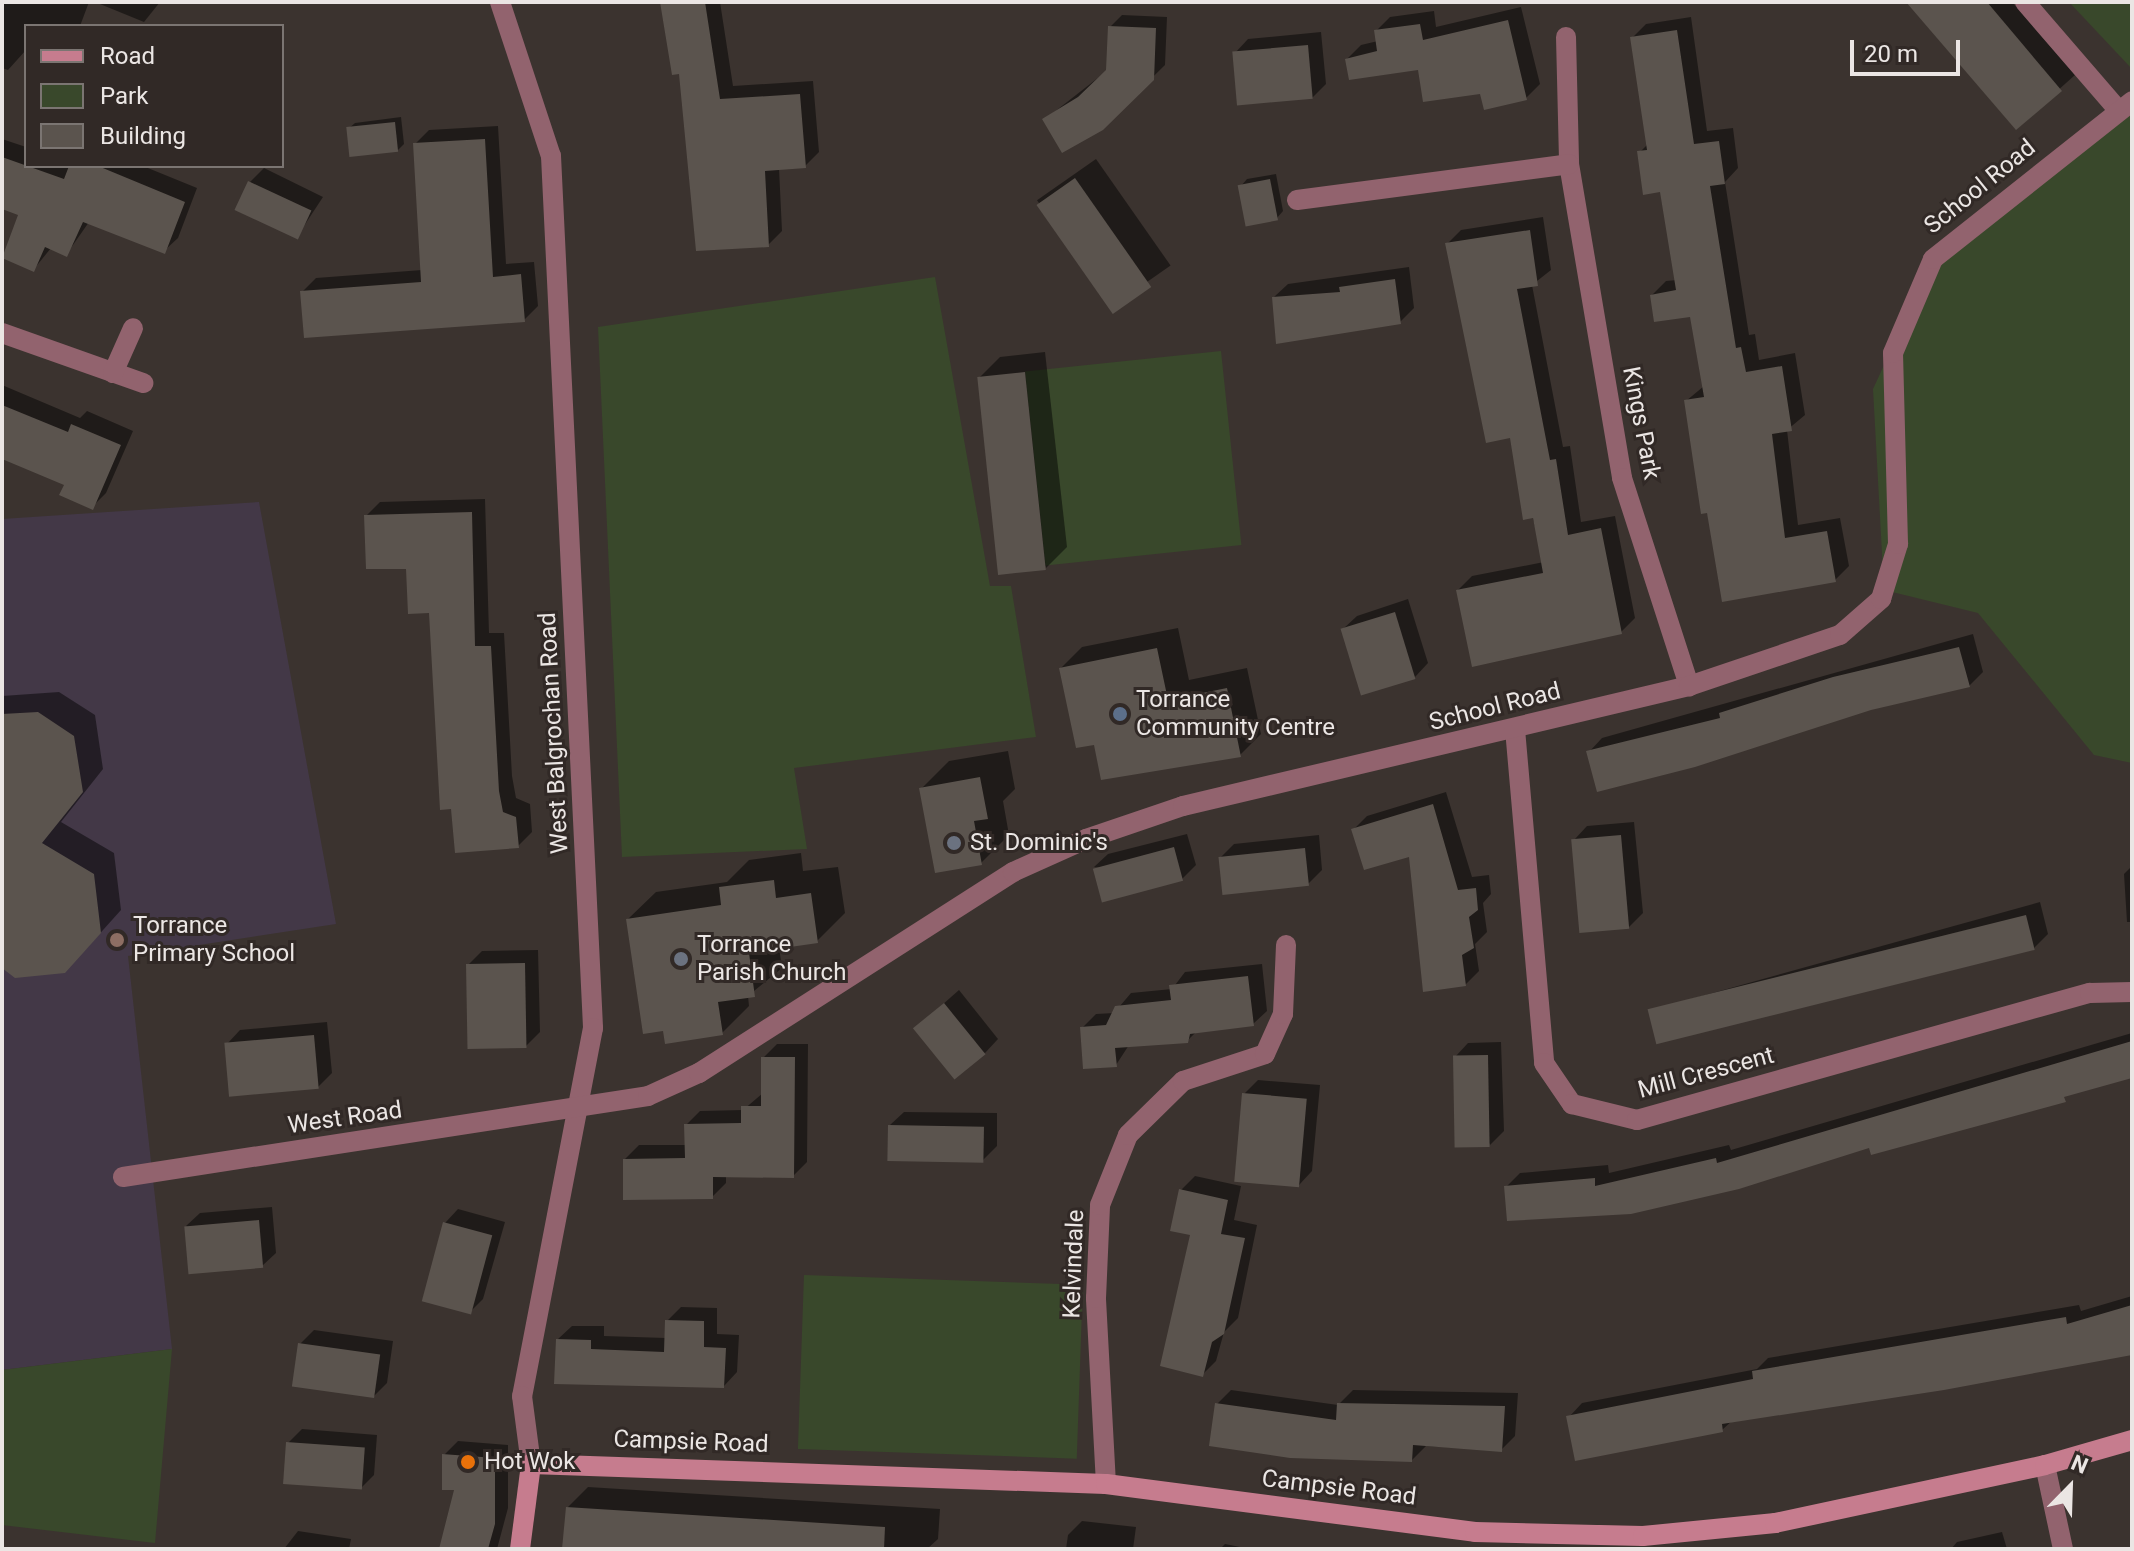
<!DOCTYPE html>
<html>
<head>
<meta charset="utf-8">
<style>
  body { margin:0 }
  #map { position:relative; width:2134px; height:1551px; overflow:hidden; background:#3b332f; font-family:Roboto,sans-serif }
  div>[style] { position:absolute }
  .education>* { inset:0; background:#433847 }
  .green>* { inset:0; background:#39482b; transform-origin:0 0 }
  .shadow>* { inset:0; background:#0007; transform-origin:0 0 }
  .building>* { inset:0; background:#5b544e; transform-origin:0 0 }
  .minor>* { height:20px; margin:-10px; padding:0 10px; transform-origin:10px; border-radius:10px; background:#92636e }
  .secondary>* { height:20px; margin:-10px; padding:0 10px; transform-origin:10px; border-radius:10px; background:#c67c8e }
  .dots>* { width:22px; height:22px; translate:-50% -50%; box-sizing:border-box; border:4px solid #312926; border-radius:50% }
  span { translate:-50% -50%; white-space:nowrap; text-align:center; line-height:1.15; -webkit-text-stroke:6px #312926; paint-order:stroke }
  .street-label { font-size:24px; color:#ebe6e4 }
  .poi-label { font-size:24px; color:#ebe6e4 }
  .left { translate:0 -50%; text-align:left }
  .frame { position:absolute; inset:0; border:4px solid #ebe6e4; pointer-events:none }
  .legend { position:absolute; left:24px; top:24px; width:260px; height:144px; box-sizing:border-box; background:#312926; border:2px solid #7b7572; margin:0; padding:10px 14px; list-style:none; font-size:24px; color:#ebe6e4 }
  .legend li { display:flex; align-items:center; gap:16px; height:40px }
  .legend b { width:40px; border:2px solid #7b7572 }
  .north { position:absolute; left:2030px; top:1447px; width:80px; height:80px; -webkit-text-stroke:6px #312926; paint-order:stroke; rotate:23deg; font-size:22px; font-weight:700; line-height:32px; text-align:center; color:#ebe6e4 }
  .north::after { content:''; display:block; margin:auto; width:28px; height:36px; background:#ebe6e4; clip-path:polygon(50% 0,100% 100%,50% 72%,0 100%) }
  .scale { position:absolute; left:1850px; top:40px; width:110px; height:36px; box-sizing:border-box; border:4px solid #ebe6e4; border-top:0; padding-left:10px; font-size:24px; line-height:28px; white-space:nowrap; color:#ebe6e4; -webkit-text-stroke:6px #312926; paint-order:stroke }
</style>
</head>
<body>
<div id="map">
  <div class="education">
    <div style="clip-path:polygon(259px 502px,336px 924px,128px 956px,172px 1349px,2px 1370px,2px 519px)"></div>
  </div>
  <div class="green">
    <div style="clip-path:polygon(2069px 2px,2132px 2px,2132px 69px)"></div>
    <div style="clip-path:polygon(2132px 101px,2132px 763px,2094px 755px,1978px 613px,1884px 590px,1873px 389px,1933px 259px)"></div>
    <div style="clip-path:polygon(935px 277px,990px 586px,1011px 586px,1036px 737px,794px 768px,807px 849px,622px 857px,598px 327px)"></div>
    <div style="left:1221px;top:351px;width:195px;height:197px;rotate:84deg"></div>
    <div style="left:804px;top:1275px;width:279px;height:174px;rotate:2deg"></div>
    <div style="clip-path:polygon(172px 1349px,155px 1543px,2px 1525px,2px 1370px)"></div>
  </div>
  <div class="shadow">
    <div style="clip-path:polygon(2px 2px,89px 2px,80px 26px,26px 26px,26px 50px,8px 70px,2px 68px)"></div>
    <div style="clip-path:polygon(95px 2px,160px 2px,144px 22px)"></div>
    <div style="clip-path:polygon(662px 2px,720px 2px,733px 86px,813px 81px,819px 152px,805px 166px,779px 168px,782px 231px,768px 245px,681px 72px)"></div>
    <div style="clip-path:polygon(1909px 2px,2012px 2px,2075px 75px,2017px 127px)"></div>
    <div style="clip-path:polygon(1521px 7px,1540px 84px,1526px 98px,1482px 92px,1419px 67px,1347px 59px,1361px 45px,1378px 41px,1376px 31px,1390px 17px,1434px 11px,1436px 27px)"></div>
    <div style="clip-path:polygon(1122px 15px,1167px 17px,1165px 65px,1101px 128px,1044px 120px,1108px 70px,1110px 27px)"></div>
    <div style="clip-path:polygon(1691px 17px,1707px 131px,1733px 128px,1738px 168px,1725px 182px,1749px 335px,1755px 334px,1759px 360px,1795px 353px,1805px 415px,1787px 430px,1798px 525px,1840px 518px,1849px 566px,1835px 580px,1724px 599px,1686px 401px,1704px 386px,1692px 314px,1652px 295px,1666px 281px,1677px 280px,1662px 190px,1640px 152px,1648px 144px,1632px 38px,1646px 24px)"></div>
    <div style="clip-path:polygon(1321px 32px,1326px 84px,1312px 98px,1235px 53px,1248px 39px)"></div>
    <div style="clip-path:polygon(401px 117px,404px 144px,398px 150px,348px 129px,355px 123px)"></div>
    <div style="clip-path:polygon(498px 126px,506px 264px,534px 262px,538px 306px,524px 320px,302px 292px,316px 278px,422px 270px,415px 144px,429px 130px)"></div>
    <div style="clip-path:polygon(2px 139px,26px 147px,26px 166px,143px 166px,197px 188px,178px 238px,164px 251px,89px 222px,66px 255px,51px 248px,34px 269px,3px 256px,21px 214px,2px 207px)"></div>
    <div style="left:1096px;top:159px;width:130px;height:72px;rotate:55deg"></div>
    <div style="clip-path:polygon(264px 168px,323px 197px,296px 238px,250px 182px)"></div>
    <div style="clip-path:polygon(1276px 174px,1283px 211px,1277px 218px,1241px 186px,1247px 179px)"></div>
    <div style="clip-path:polygon(1543px 217px,1551px 270px,1532px 285px,1563px 447px,1570px 446px,1581px 522px,1615px 516px,1635px 618px,1621px 632px,1458px 590px,1472px 576px,1544px 562px,1512px 436px,1447px 244px,1461px 230px)"></div>
    <div style="clip-path:polygon(1409px 267px,1414px 308px,1400px 322px,1278px 342px,1274px 297px,1288px 284px)"></div>
    <div style="clip-path:polygon(1045px 352px,1067px 547px,1046px 568px,979px 378px,1000px 357px)"></div>
    <div style="clip-path:polygon(2px 385px,80px 418px,87px 411px,133px 431px,106px 493px,92px 507px,67px 484px,2px 457px)"></div>
    <div style="clip-path:polygon(485px 499px,489px 633px,504px 633px,512px 776px,516px 798px,530px 804px,532px 832px,518px 846px,456px 850px,431px 611px,408px 567px,366px 516px,380px 502px)"></div>
    <div style="clip-path:polygon(1408px 599px,1428px 663px,1415px 677px,1343px 629px,1357px 616px)"></div>
    <div style="clip-path:polygon(1178px 628px,1189px 680px,1247px 668px,1261px 734px,1240px 755px,1095px 742px,1061px 668px,1082px 647px)"></div>
    <div style="clip-path:polygon(1973px 634px,1983px 672px,1969px 686px,1589px 752px,1602px 738px)"></div>
    <div style="clip-path:polygon(59px 692px,95px 715px,103px 769px,61px 822px,114px 853px,121px 910px,86px 949px,2px 966px,2px 696px)"></div>
    <div style="clip-path:polygon(1008px 751px,1015px 789px,1003px 801px,1009px 835px,981px 863px,921px 789px,949px 761px)"></div>
    <div style="clip-path:polygon(1446px 792px,1472px 877px,1489px 875px,1491px 894px,1483px 903px,1487px 932px,1475px 944px,1479px 971px,1465px 985px,1411px 854px,1353px 830px,1367px 816px)"></div>
    <div style="clip-path:polygon(1634px 822px,1643px 913px,1629px 927px,1574px 840px,1587px 826px)"></div>
    <div style="clip-path:polygon(1187px 834px,1196px 865px,1182px 879px,1094px 867px,1108px 854px)"></div>
    <div style="clip-path:polygon(1319px 835px,1322px 870px,1308px 884px,1220px 858px,1234px 844px)"></div>
    <div style="clip-path:polygon(801px 853px,803px 871px,838px 867px,845px 913px,817px 941px,779px 947px,782px 968px,748px 996px,749px 1006px,722px 1033px,628px 919px,656px 892px,727px 882px,749px 860px)"></div>
    <div style="clip-path:polygon(2132px 866px,2132px 922px,2127px 922px,2124px 874px)"></div>
    <div style="clip-path:polygon(2040px 902px,2048px 934px,2034px 948px,1652px 1019px,1666px 1006px)"></div>
    <div style="clip-path:polygon(538px 950px,540px 1032px,526px 1046px,468px 965px,482px 951px)"></div>
    <div style="clip-path:polygon(1262px 964px,1267px 1011px,1253px 1024px,1197px 1031px,1187px 1041px,1129px 1045px,1116px 1065px,1082px 1028px,1096px 1014px,1114px 1013px,1131px 993px,1172px 989px,1185px 972px)"></div>
    <div style="clip-path:polygon(959px 990px,998px 1039px,985px 1053px,916px 1028px)"></div>
    <div style="clip-path:polygon(327px 1022px,332px 1073px,318px 1087px,227px 1044px,240px 1030px)"></div>
    <div style="clip-path:polygon(2132px 1033px,2132px 1077px,1871px 1145px,1739px 1187px,1506px 1187px,1520px 1173px,1608px 1165px,1609px 1173px,1729px 1145px,1731px 1150px)"></div>
    <div style="clip-path:polygon(1501px 1042px,1504px 1131px,1490px 1145px,1455px 1057px,1468px 1043px)"></div>
    <div style="clip-path:polygon(777px 1044px,808px 1044px,807px 1162px,793px 1176px,726px 1175px,726px 1183px,712px 1197px,625px 1159px,639px 1145px,686px 1145px,686px 1125px,700px 1111px,743px 1110px,763px 1093px,763px 1058px)"></div>
    <div style="clip-path:polygon(1258px 1080px,1320px 1085px,1312px 1171px,1299px 1185px,1244px 1094px)"></div>
    <div style="clip-path:polygon(904px 1112px,997px 1113px,997px 1146px,983px 1160px,890px 1125px)"></div>
    <div style="clip-path:polygon(1195px 1176px,1241px 1186px,1234px 1220px,1257px 1225px,1238px 1318px,1224px 1332px,1216px 1361px,1202px 1375px,1192px 1233px,1181px 1190px)"></div>
    <div style="clip-path:polygon(272px 1207px,276px 1253px,262px 1266px,186px 1226px,200px 1213px)"></div>
    <div style="clip-path:polygon(458px 1209px,505px 1222px,483px 1299px,470px 1312px,445px 1223px)"></div>
    <div style="clip-path:polygon(2132px 1296px,2132px 1353px,1733px 1420px,1722px 1430px,1569px 1417px,1582px 1403px,1757px 1369px,1768px 1358px,2079px 1305px,2081px 1311px)"></div>
    <div style="clip-path:polygon(681px 1307px,717px 1308px,717px 1334px,739px 1335px,737px 1372px,724px 1386px,556px 1382px,558px 1339px,572px 1326px,604px 1326px,604px 1336px,666px 1338px,667px 1321px)"></div>
    <div style="clip-path:polygon(314px 1330px,393px 1341px,387px 1383px,373px 1397px,300px 1344px)"></div>
    <div style="clip-path:polygon(1231px 1390px,1338px 1405px,1353px 1390px,1518px 1393px,1515px 1436px,1501px 1450px,1426px 1446px,1412px 1460px,1217px 1404px)"></div>
    <div style="clip-path:polygon(302px 1429px,377px 1435px,374px 1475px,360px 1489px,288px 1443px)"></div>
    <div style="clip-path:polygon(458px 1441px,508px 1445px,508px 1508px,497px 1549px,442px 1549px,457px 1488px,444px 1455px)"></div>
    <div style="clip-path:polygon(588px 1487px,940px 1509px,938px 1539px,927px 1549px,564px 1549px,567px 1508px)"></div>
    <div style="clip-path:polygon(1082px 1521px,1136px 1527px,1133px 1549px,1066px 1549px,1068px 1535px)"></div>
    <div style="clip-path:polygon(298px 1531px,351px 1539px,349px 1549px,284px 1549px)"></div>
    <div style="clip-path:polygon(2002px 1532px,2007px 1549px,1951px 1549px,1957px 1542px)"></div>
    <div style="clip-path:polygon(1225px 1544px,1250px 1549px,1220px 1549px)"></div>
  </div>
  <div class="building">
    <div style="clip-path:polygon(660px 2px,705px 2px,720px 99px,800px 94px,806px 168px,765px 171px,769px 247px,696px 251px,679px 74px,672px 75px)"></div>
    <div style="clip-path:polygon(1906px 2px,1987px 2px,2062px 91px,2016px 130px)"></div>
    <div style="clip-path:polygon(1508px 20px,1527px 100px,1484px 110px,1480px 94px,1423px 102px,1418px 70px,1349px 80px,1345px 59px,1377px 51px,1374px 30px,1420px 24px,1423px 40px)"></div>
    <div style="clip-path:polygon(1108px 26px,1156px 28px,1154px 80px,1103px 130px,1062px 153px,1042px 119px,1078px 97px,1106px 70px)"></div>
    <div style="clip-path:polygon(1677px 30px,1694px 144px,1719px 141px,1725px 184px,1710px 186px,1736px 348px,1741px 347px,1746px 372px,1782px 366px,1792px 431px,1772px 434px,1785px 538px,1827px 531px,1836px 582px,1722px 602px,1707px 513px,1701px 514px,1684px 400px,1704px 397px,1690px 317px,1654px 322px,1650px 295px,1676px 290px,1660px 192px,1643px 195px,1637px 151px,1647px 150px,1630px 37px)"></div>
    <div style="left:1308px;top:45px;width:54px;height:76px;rotate:85deg"></div>
    <div style="left:395px;top:122px;width:30px;height:49px;rotate:84deg"></div>
    <div style="clip-path:polygon(485px 139px,493px 277px,521px 274px,525px 322px,304px 338px,300px 291px,421px 282px,413px 143px)"></div>
    <div style="clip-path:polygon(2px 157px,64px 179px,69px 166px,98px 166px,185px 202px,165px 254px,83px 222px,67px 257px,45px 247px,34px 272px,2px 258px,18px 215px,2px 209px)"></div>
    <div style="left:1075px;top:178px;width:133px;height:47px;rotate:55deg"></div>
    <div style="left:1270px;top:179px;width:42px;height:33px;rotate:79deg"></div>
    <div style="left:248px;top:181px;width:70px;height:32px;rotate:25deg"></div>
    <div style="clip-path:polygon(1530px 230px,1538px 286px,1517px 289px,1550px 460px,1556px 459px,1568px 535px,1601px 528px,1622px 634px,1472px 667px,1456px 590px,1543px 573px,1533px 518px,1523px 520px,1510px 438px,1486px 443px,1445px 243px)"></div>
    <div style="clip-path:polygon(1395px 279px,1401px 324px,1276px 344px,1272px 297px,1340px 292px,1339px 287px)"></div>
    <div style="left:1025px;top:372px;width:199px;height:48px;rotate:84deg"></div>
    <div style="clip-path:polygon(2px 405px,68px 432px,71px 424px,121px 445px,93px 510px,59px 495px,64px 485px,2px 459px)"></div>
    <div style="clip-path:polygon(472px 512px,475px 646px,491px 646px,499px 791px,503px 812px,516px 817px,519px 848px,455px 853px,451px 809px,440px 810px,429px 613px,408px 614px,406px 569px,366px 569px,364px 515px)"></div>
    <div style="left:1395px;top:612px;width:70px;height:57px;rotate:73deg"></div>
    <div style="clip-path:polygon(1959px 647px,1970px 687px,1871px 710px,1695px 767px,1597px 792px,1586px 751px,1720px 718px,1719px 713px,1833px 677px)"></div>
    <div style="clip-path:polygon(1157px 648px,1168px 700px,1227px 688px,1241px 757px,1101px 780px,1094px 745px,1076px 748px,1059px 668px)"></div>
    <div style="clip-path:polygon(38px 712px,74px 736px,83px 792px,42px 843px,94px 874px,101px 933px,65px 973px,15px 978px,2px 968px,2px 714px)"></div>
    <div style="clip-path:polygon(980px 777px,988px 819px,974px 821px,982px 865px,935px 873px,919px 788px)"></div>
    <div style="clip-path:polygon(1433px 804px,1458px 890px,1476px 888px,1478px 910px,1469px 917px,1474px 948px,1462px 955px,1466px 986px,1423px 992px,1409px 857px,1364px 870px,1351px 829px)"></div>
    <div style="left:1621px;top:835px;width:94px;height:50px;rotate:85deg"></div>
    <div style="left:1174px;top:847px;width:35px;height:84px;rotate:75deg"></div>
    <div style="left:1305px;top:848px;width:38px;height:87px;rotate:84deg"></div>
    <div style="clip-path:polygon(774px 880px,776px 898px,811px 893px,818px 943px,749px 953px,755px 997px,718px 1002px,723px 1035px,665px 1044px,663px 1031px,643px 1034px,626px 919px,721px 905px,719px 887px)"></div>
    <div style="left:2026px;top:915px;width:36px;height:390px;rotate:76deg"></div>
    <div style="left:525px;top:963px;width:85px;height:59px;rotate:89deg"></div>
    <div style="clip-path:polygon(1248px 976px,1254px 1026px,1190px 1034px,1188px 1043px,1115px 1048px,1117px 1067px,1083px 1069px,1080px 1027px,1106px 1025px,1115px 1006px,1171px 1000px,1169px 985px)"></div>
    <div style="left:944px;top:1003px;width:66px;height:40px;rotate:51deg"></div>
    <div style="left:314px;top:1035px;width:54px;height:90px;rotate:85deg"></div>
    <div style="clip-path:polygon(2132px 1041px,2132px 1078px,2064px 1097px,2066px 1102px,1871px 1155px,1869px 1148px,1739px 1189px,1631px 1214px,1507px 1221px,1504px 1186px,1595px 1178px,1595px 1186px,1716px 1158px,1717px 1163px)"></div>
    <div style="left:1488px;top:1055px;width:92px;height:35px;rotate:89deg"></div>
    <div style="clip-path:polygon(761px 1057px,795px 1057px,794px 1178px,713px 1177px,713px 1199px,623px 1200px,623px 1159px,685px 1158px,684px 1124px,741px 1123px,741px 1106px,761px 1106px)"></div>
    <div style="left:1242px;top:1093px;width:65px;height:89px;rotate:5deg"></div>
    <div style="left:888px;top:1125px;width:96px;height:36px;rotate:1deg"></div>
    <div style="clip-path:polygon(1179px 1189px,1228px 1200px,1221px 1234px,1245px 1238px,1224px 1334px,1212px 1342px,1203px 1377px,1160px 1366px,1190px 1235px,1170px 1231px)"></div>
    <div style="left:259px;top:1220px;width:48px;height:75px;rotate:85deg"></div>
    <div style="left:443px;top:1222px;width:51px;height:82px;rotate:15deg"></div>
    <div style="clip-path:polygon(2132px 1305px,2132px 1355px,1944px 1390px,1722px 1424px,1723px 1432px,1575px 1461px,1566px 1416px,1753px 1379px,1752px 1371px,2066px 1317px,2067px 1324px)"></div>
    <div style="clip-path:polygon(665px 1320px,704px 1321px,704px 1347px,726px 1348px,724px 1388px,554px 1384px,556px 1339px,591px 1340px,591px 1349px,664px 1352px)"></div>
    <div style="left:298px;top:1343px;width:83px;height:44px;rotate:8deg"></div>
    <div style="clip-path:polygon(1215px 1403px,1336px 1420px,1337px 1403px,1505px 1406px,1502px 1452px,1413px 1445px,1412px 1462px,1290px 1458px,1209px 1446px)"></div>
    <div style="left:286px;top:1442px;width:79px;height:42px;rotate:4deg"></div>
    <div style="clip-path:polygon(442px 1454px,495px 1458px,495px 1524px,488px 1549px,439px 1549px,454px 1490px,442px 1490px)"></div>
    <div style="clip-path:polygon(566px 1507px,885px 1527px,884px 1549px,562px 1549px)"></div>
  </div>
  <div class="minor">
    <div style="left:500px;top:2px;width:162px;rotate:71.7deg"></div>
    <div style="left:551px;top:156px;width:873px;rotate:87.24deg"></div>
    <div style="left:593px;top:1028px;width:375px;rotate:100.9deg"></div>
    <div style="left:522px;top:1396px;width:69px;rotate:82.5deg"></div>
    <div style="left:2025px;top:2px;width:144px;rotate:49.2deg"></div>
    <div style="left:1566px;top:37px;width:127px;rotate:88.6deg"></div>
    <div style="left:1569px;top:164px;width:318px;rotate:80.4deg"></div>
    <div style="left:1622px;top:478px;width:219px;rotate:72.1deg"></div>
    <div style="left:1297px;top:200px;width:274px;rotate:-7.5deg"></div>
    <div style="left:2px;top:333px;width:150px;rotate:19.5deg"></div>
    <div style="left:113px;top:373px;width:49px;rotate:-66deg"></div>
    <div style="left:1515px;top:729px;width:335px;rotate:85deg"></div>
    <div style="left:1544px;top:1063px;width:50px;rotate:55.7deg"></div>
    <div style="left:1572px;top:1104px;width:67px;rotate:13.8deg"></div>
    <div style="left:1637px;top:1120px;width:470px;rotate:-15.7deg"></div>
    <div style="left:2090px;top:993px;width:42px;rotate:-1.4deg"></div>
    <div style="left:123px;top:1177px;width:531px;rotate:-8.77deg"></div>
    <div style="left:648px;top:1096px;width:56px;rotate:-24.3deg"></div>
    <div style="left:699px;top:1073px;width:373px;rotate:-32.6deg"></div>
    <div style="left:1013px;top:872px;width:80px;rotate:-24.3deg"></div>
    <div style="left:1086px;top:839px;width:102px;rotate:-18.8deg"></div>
    <div style="left:1183px;top:806px;width:520px;rotate:-13.34deg"></div>
    <div style="left:1689px;top:686px;width:159px;rotate:-18.7deg"></div>
    <div style="left:1840px;top:635px;width:55px;rotate:-41.3deg"></div>
    <div style="left:1881px;top:599px;width:58px;rotate:-72.8deg"></div>
    <div style="left:1898px;top:544px;width:191px;rotate:-91.5deg"></div>
    <div style="left:1893px;top:353px;width:102px;rotate:-66.9deg"></div>
    <div style="left:1933px;top:259px;width:254px;rotate:-38.4deg"></div>
    <div style="left:2045px;top:1465px;width:86px;rotate:77.9deg"></div>
    <div style="left:1106px;top:1484px;width:186px;rotate:-93.1deg"></div>
    <div style="left:1096px;top:1298px;width:93px;rotate:-87.5deg"></div>
    <div style="left:1100px;top:1205px;width:75px;rotate:-68.2deg"></div>
    <div style="left:1128px;top:1135px;width:77px;rotate:-44.5deg"></div>
    <div style="left:1183px;top:1081px;width:86px;rotate:-18.2deg"></div>
    <div style="left:1265px;top:1054px;width:44px;rotate:-65.8deg"></div>
    <div style="left:1283px;top:1014px;width:69px;rotate:-87.5deg"></div>
  </div>
  <div class="secondary">
    <div style="left:520px;top:1549px;width:86px;rotate:-82.6deg"></div>
    <div style="left:531px;top:1464px;width:575px;rotate:1.99deg"></div>
    <div style="left:1106px;top:1484px;width:372px;rotate:7.4deg"></div>
    <div style="left:1475px;top:1532px;width:168px;rotate:1.4deg"></div>
    <div style="left:1643px;top:1536px;width:133px;rotate:-5.6deg"></div>
    <div style="left:1775px;top:1523px;width:276px;rotate:-12.1deg"></div>
    <div style="left:2045px;top:1465px;width:91px;rotate:-16deg"></div>
  </div>
  <div class="dots">
    <div style="left:1120px;top:714px;background:#5c6f8a"></div>
    <div style="left:954px;top:843px;background:#6b7280"></div>
    <div style="left:117px;top:940px;background:#8d6e63"></div>
    <div style="left:681px;top:959px;background:#6b7280"></div>
    <div style="left:468px;top:1462px;background:#e8710a"></div>
  </div>
  <div class="street-label">
    <span style="left:1980px;top:187px;rotate:-39deg">School Road</span>
    <span style="left:1641px;top:423px;rotate:79deg">Kings Park</span>
    <span style="left:1495px;top:707px;rotate:-14deg">School Road</span>
    <span style="left:554px;top:733px;rotate:-93deg">West Balgrochan Road</span>
    <span style="left:1706px;top:1073px;rotate:-15deg">Mill Crescent</span>
    <span style="left:345px;top:1118px;rotate:-8deg">West Road</span>
    <span style="left:1074px;top:1264px;rotate:-88deg">Kelvindale</span>
    <span style="left:691px;top:1442px;rotate:2deg">Campsie Road</span>
    <span style="left:1339px;top:1488px;rotate:7deg">Campsie Road</span>
  </div>
  <div class="poi-label">
    <span class="left" style="left:1136px;top:714px">Torrance<br>Community Centre</span>
    <span class="left" style="left:970px;top:843px">St. Dominic's</span>
    <span class="left" style="left:133px;top:940px">Torrance<br>Primary School</span>
    <span class="left" style="left:697px;top:959px">Torrance<br>Parish Church</span>
    <span class="left" style="left:484px;top:1462px">Hot Wok</span>
  </div>
  <div class="frame"></div>
  <ul class="legend">
  <li><b style="height:10px;background:#c67c8e"></b>Road</li>
  <li><b style="height:22px;background:#39482b"></b>Park</li>
  <li><b style="height:22px;background:#5b544e"></b>Building</li>
  </ul>
  <div class="north">N</div>
  <div class="scale">20 m</div>
</div>
</body>
</html>
